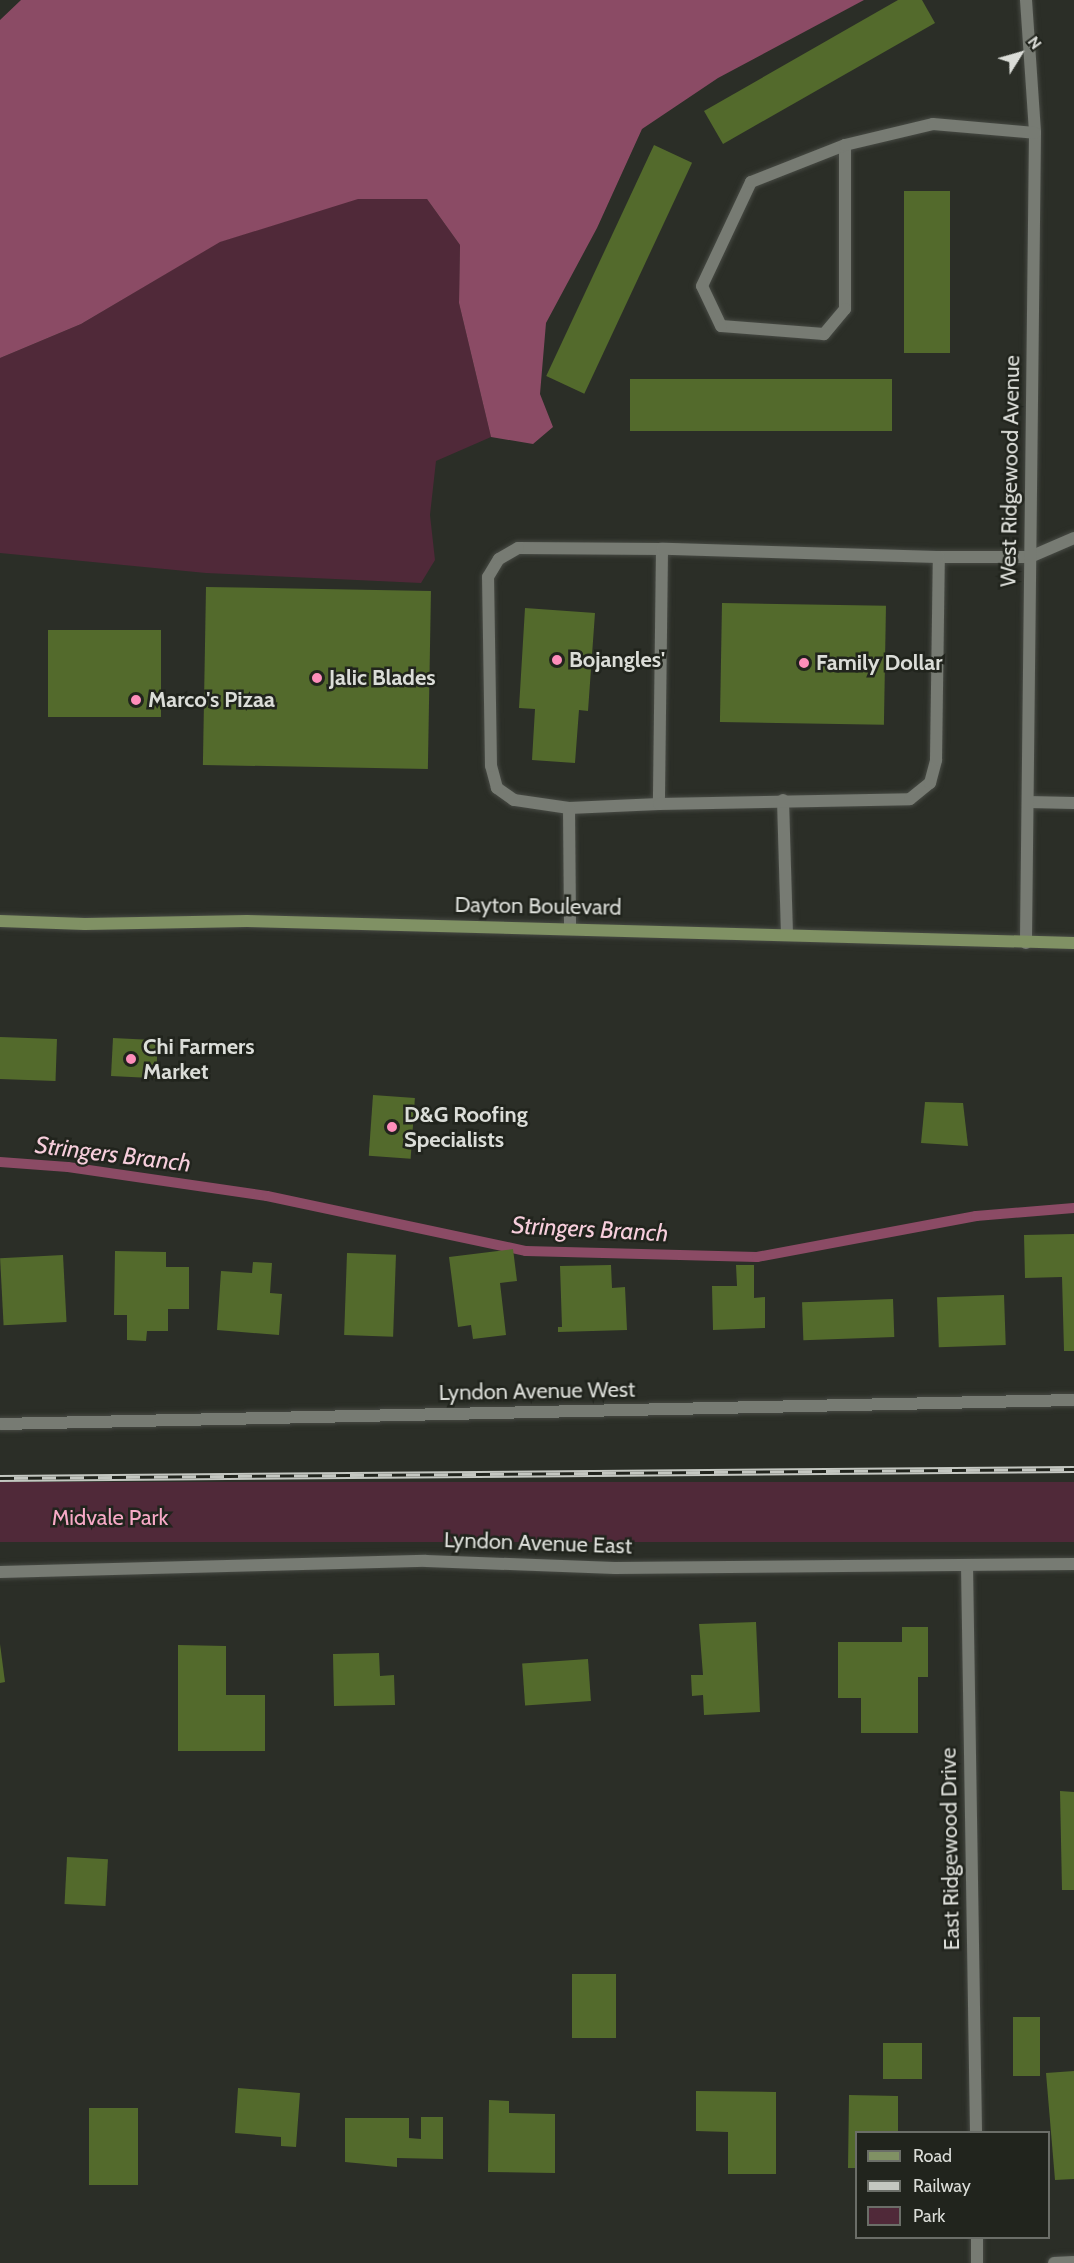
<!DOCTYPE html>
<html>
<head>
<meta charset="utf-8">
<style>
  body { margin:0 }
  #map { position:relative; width:1074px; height:2263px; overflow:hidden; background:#2b2e27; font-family:Cabin,sans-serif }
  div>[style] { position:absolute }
  .green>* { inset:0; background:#502939; transform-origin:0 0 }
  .forest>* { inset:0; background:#8b4b65 }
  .stream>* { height:10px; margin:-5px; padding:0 5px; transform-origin:5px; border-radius:5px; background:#8b4b65 }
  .building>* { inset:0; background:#536a2c; transform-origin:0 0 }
  .roads { filter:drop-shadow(0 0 2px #474a44) drop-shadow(0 0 2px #474a44) }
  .lane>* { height:12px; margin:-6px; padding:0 6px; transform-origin:6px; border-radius:6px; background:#777b73 }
  .street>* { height:12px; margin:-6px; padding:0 6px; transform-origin:6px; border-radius:6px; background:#777b73 }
  .secondary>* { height:12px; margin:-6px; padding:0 6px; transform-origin:6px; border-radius:6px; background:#809164 }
  .rail>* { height:7px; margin-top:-3.5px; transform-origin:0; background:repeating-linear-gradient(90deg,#21241d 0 14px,#c4c7c1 0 28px); box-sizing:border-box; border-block:2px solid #c4c7c1 }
  .dots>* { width:16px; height:16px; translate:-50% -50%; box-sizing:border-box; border:3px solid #21241d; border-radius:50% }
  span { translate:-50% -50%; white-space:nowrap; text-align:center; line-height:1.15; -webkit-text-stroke:5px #21241d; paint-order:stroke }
  .street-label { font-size:22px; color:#dbddd8 }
  .poi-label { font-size:22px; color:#dbddd8; font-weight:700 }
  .left { translate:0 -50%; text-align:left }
  .park-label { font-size:22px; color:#f7a9c6 }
  .water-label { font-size:24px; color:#f7cedc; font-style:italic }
  .legend { position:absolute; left:855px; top:2131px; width:195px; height:108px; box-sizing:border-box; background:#21241d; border:2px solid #6b6e68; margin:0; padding:8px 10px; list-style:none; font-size:18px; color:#dbddd8 }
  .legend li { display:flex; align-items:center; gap:12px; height:30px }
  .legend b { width:30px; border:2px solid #6b6e68 }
  .north { position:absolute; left:990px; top:24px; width:60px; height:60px; -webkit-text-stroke:4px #21241d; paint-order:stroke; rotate:53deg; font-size:16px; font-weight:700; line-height:24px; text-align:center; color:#dbddd8 }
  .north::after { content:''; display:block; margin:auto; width:21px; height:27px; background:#dbddd8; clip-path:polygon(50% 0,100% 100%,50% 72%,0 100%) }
</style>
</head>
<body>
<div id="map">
  <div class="green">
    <div style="clip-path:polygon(358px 198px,427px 199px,460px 245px,459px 303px,491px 437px,436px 461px,430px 515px,435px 560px,421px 583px,206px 573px,0 553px,0 358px,81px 324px,219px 242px)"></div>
    <div style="left:1074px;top:1482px;width:60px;height:1074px;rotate:90deg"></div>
  </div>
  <div class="forest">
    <div style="clip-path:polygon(21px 0,864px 0,718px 78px,642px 129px,597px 228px,546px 323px,540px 394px,553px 427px,533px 444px,491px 437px,459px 303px,460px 245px,427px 199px,358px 199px,220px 242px,81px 324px,0 358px,0 20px)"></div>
  </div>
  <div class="stream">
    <div style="left:0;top:1162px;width:68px;rotate:4.2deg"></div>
    <div style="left:68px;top:1167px;width:201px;rotate:8.3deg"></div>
    <div style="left:267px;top:1196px;width:265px;rotate:12deg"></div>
    <div style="left:526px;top:1251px;width:231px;rotate:1.5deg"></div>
    <div style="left:757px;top:1257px;width:223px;rotate:-10.6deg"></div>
    <div style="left:976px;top:1216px;width:98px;rotate:-4.7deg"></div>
  </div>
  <div class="building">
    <div style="clip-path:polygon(898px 0,922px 0,935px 23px,723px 144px,704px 111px)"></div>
    <div style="left:654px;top:145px;width:42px;height:255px;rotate:25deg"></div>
    <div style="left:904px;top:191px;width:46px;height:162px"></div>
    <div style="left:630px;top:379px;width:262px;height:52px"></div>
    <div style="left:206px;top:587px;width:225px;height:178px;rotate:1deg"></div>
    <div style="left:722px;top:603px;width:164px;height:119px;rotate:1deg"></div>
    <div style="clip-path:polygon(525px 608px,595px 613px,588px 711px,579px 710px,575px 763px,532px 760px,535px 709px,519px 708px)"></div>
    <div style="left:48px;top:630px;width:113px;height:87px"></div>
    <div style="left:0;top:1037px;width:57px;height:42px;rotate:2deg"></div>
    <div style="left:113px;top:1038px;width:45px;height:38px;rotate:3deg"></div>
    <div style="left:373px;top:1095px;width:42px;height:61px;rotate:4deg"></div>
    <div style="clip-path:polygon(925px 1102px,963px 1103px,968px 1146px,921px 1143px)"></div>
    <div style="clip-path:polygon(1074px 1234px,1074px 1351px,1064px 1351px,1062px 1277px,1025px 1278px,1024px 1235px)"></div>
    <div style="clip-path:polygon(513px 1249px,517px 1281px,500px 1283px,506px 1335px,473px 1339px,471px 1325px,458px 1327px,449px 1257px)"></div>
    <div style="clip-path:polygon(115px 1251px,166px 1252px,166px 1267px,189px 1267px,189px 1309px,168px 1309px,168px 1331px,147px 1331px,146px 1341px,127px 1340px,127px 1315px,114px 1315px)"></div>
    <div style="left:347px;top:1253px;width:49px;height:82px;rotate:2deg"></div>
    <div style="left:63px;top:1255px;width:67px;height:63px;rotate:87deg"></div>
    <div style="clip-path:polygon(253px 1262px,272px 1263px,270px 1293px,282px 1294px,279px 1335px,217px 1330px,221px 1271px,252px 1273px)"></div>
    <div style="clip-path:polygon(611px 1265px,612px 1288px,625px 1287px,627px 1330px,558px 1332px,558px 1327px,562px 1327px,560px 1266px)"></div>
    <div style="clip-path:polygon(736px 1265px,754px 1265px,754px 1298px,765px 1297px,765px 1328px,713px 1330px,712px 1286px,737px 1286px)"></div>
    <div style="left:1004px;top:1295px;width:50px;height:67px;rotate:88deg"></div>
    <div style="left:893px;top:1299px;width:38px;height:91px;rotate:88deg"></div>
    <div style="clip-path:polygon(756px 1622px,760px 1712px,704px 1715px,703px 1695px,692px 1696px,691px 1675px,703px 1675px,699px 1624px)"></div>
    <div style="clip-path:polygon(902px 1627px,928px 1627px,928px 1677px,918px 1677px,918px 1733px,861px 1733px,861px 1698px,838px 1698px,838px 1642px,902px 1642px)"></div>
    <div style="clip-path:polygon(0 1644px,5px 1682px,0 1683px)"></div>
    <div style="clip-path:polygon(178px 1645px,226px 1646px,226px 1695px,265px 1695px,265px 1751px,178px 1751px)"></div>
    <div style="clip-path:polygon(379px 1653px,380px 1676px,394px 1675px,395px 1705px,334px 1706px,333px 1654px)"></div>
    <div style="left:588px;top:1659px;width:42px;height:66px;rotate:86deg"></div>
    <div style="clip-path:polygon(1060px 1791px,1074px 1792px,1074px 1890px,1062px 1890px)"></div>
    <div style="left:67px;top:1857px;width:41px;height:47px;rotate:3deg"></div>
    <div style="left:572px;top:1974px;width:44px;height:64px"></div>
    <div style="left:1040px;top:2017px;width:59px;height:27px;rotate:90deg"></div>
    <div style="left:883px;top:2043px;width:39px;height:36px"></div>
    <div style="clip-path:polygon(1074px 2071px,1074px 2179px,1055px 2180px,1046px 2073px)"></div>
    <div style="clip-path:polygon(238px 2088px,300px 2093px,296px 2147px,281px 2146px,281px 2137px,235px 2133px)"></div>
    <div style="clip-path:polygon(696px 2091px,776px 2092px,776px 2174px,728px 2174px,728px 2132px,696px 2131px)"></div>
    <div style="clip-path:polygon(849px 2095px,898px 2096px,898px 2132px,856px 2132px,856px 2168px,848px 2168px)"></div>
    <div style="clip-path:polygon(489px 2100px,509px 2101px,509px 2113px,555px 2114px,555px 2173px,488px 2172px)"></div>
    <div style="left:89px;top:2108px;width:49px;height:77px"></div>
    <div style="clip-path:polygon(421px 2117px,443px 2117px,443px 2159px,397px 2158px,397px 2167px,345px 2162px,345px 2118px,409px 2118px,409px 2138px,421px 2139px)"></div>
  </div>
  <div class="roads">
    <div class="lane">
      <div style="left:518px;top:548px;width:144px;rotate:0.4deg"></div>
      <div style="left:662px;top:549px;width:255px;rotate:90.7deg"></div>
      <div style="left:659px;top:804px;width:90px;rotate:177.5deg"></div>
      <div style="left:569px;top:808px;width:56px;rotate:-171.7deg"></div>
      <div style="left:514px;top:800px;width:21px;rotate:-145deg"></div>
      <div style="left:497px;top:788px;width:23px;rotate:-105deg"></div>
      <div style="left:491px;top:766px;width:189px;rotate:-90.9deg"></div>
      <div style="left:488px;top:577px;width:21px;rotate:-59deg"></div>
      <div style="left:499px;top:559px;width:22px;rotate:-30deg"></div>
      <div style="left:939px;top:557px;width:91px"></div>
      <div style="left:1030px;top:557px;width:48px;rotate:-23.4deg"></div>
      <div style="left:783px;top:800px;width:133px;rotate:88.3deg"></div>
      <div style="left:1028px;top:802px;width:46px;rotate:1.2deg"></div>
      <div style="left:659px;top:804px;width:251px;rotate:-1.1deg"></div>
      <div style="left:910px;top:799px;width:26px;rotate:-39deg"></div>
      <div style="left:930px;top:783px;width:24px;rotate:-75deg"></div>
      <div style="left:936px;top:760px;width:203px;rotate:-89.2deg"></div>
      <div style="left:939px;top:557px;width:277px;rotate:-178.3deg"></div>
      <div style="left:569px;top:808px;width:119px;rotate:89.5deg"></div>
    </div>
    <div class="street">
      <div style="left:1026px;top:0;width:133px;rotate:86.1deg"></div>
      <div style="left:1035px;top:133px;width:810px;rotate:90.64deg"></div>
      <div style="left:845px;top:145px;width:164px;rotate:90deg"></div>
      <div style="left:845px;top:309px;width:33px;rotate:130deg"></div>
      <div style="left:824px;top:334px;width:103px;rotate:-175.6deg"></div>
      <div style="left:721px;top:326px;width:44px;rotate:-115.4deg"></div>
      <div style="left:702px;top:286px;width:115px;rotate:-64.8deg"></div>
      <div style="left:751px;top:182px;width:101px;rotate:-21.5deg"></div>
      <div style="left:845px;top:145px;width:90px;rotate:-13.4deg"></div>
      <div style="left:933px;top:124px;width:102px;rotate:5deg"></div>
      <div style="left:0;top:1424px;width:1074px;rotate:-1.28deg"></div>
      <div style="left:967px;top:1565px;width:567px;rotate:89.09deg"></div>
      <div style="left:0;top:1572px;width:426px;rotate:-1.5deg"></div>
      <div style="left:426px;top:1561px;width:189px;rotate:2.1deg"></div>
      <div style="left:615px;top:1568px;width:459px;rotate:-0.5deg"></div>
      <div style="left:977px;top:2238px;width:25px;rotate:90deg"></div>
      <div style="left:1054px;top:2263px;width:20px;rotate:-3deg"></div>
    </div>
    <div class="secondary">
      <div style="left:0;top:921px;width:85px;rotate:2deg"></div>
      <div style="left:85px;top:924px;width:162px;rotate:-1.1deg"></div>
      <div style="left:247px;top:921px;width:827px;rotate:1.52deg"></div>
    </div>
  </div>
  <div class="rail">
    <div style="left:0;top:1478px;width:1074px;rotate:-0.48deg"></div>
  </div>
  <div class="dots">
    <div style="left:557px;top:660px;background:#fe8ebb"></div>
    <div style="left:804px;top:663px;background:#fe8ebb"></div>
    <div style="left:317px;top:678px;background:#fe8ebb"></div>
    <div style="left:136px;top:700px;background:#fe8ebb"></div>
    <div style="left:131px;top:1059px;background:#fe8ebb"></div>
    <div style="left:392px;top:1127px;background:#fe8ebb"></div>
  </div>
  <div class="street-label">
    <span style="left:1010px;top:471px;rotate:-89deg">West Ridgewood Avenue</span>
    <span style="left:538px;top:906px;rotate:1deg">Dayton Boulevard</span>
    <span style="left:537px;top:1391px;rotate:-1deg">Lyndon Avenue West</span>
    <span style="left:538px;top:1543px;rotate:2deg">Lyndon Avenue East</span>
    <span style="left:950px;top:1849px;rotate:-91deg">East Ridgewood Drive</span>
  </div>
  <div class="poi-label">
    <span class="left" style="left:569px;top:660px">Bojangles'</span>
    <span class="left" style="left:816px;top:663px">Family Dollar</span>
    <span class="left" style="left:329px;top:678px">Jalic Blades</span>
    <span class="left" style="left:148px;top:700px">Marco's Pizaa</span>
    <span class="left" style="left:143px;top:1059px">Chi Farmers<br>Market</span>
    <span class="left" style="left:404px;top:1127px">D&amp;G Roofing<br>Specialists</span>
  </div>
  <div class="park-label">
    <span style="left:110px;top:1518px">Midvale Park</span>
  </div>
  <div class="water-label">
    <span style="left:113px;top:1154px;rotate:7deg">Stringers Branch</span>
    <span style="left:590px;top:1229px;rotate:3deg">Stringers Branch</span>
  </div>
  <ul class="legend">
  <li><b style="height:8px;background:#809164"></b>Road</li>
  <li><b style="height:8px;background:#c4c7c1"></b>Railway</li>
  <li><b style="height:16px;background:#502939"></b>Park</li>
  </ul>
  <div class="north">N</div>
</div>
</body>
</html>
